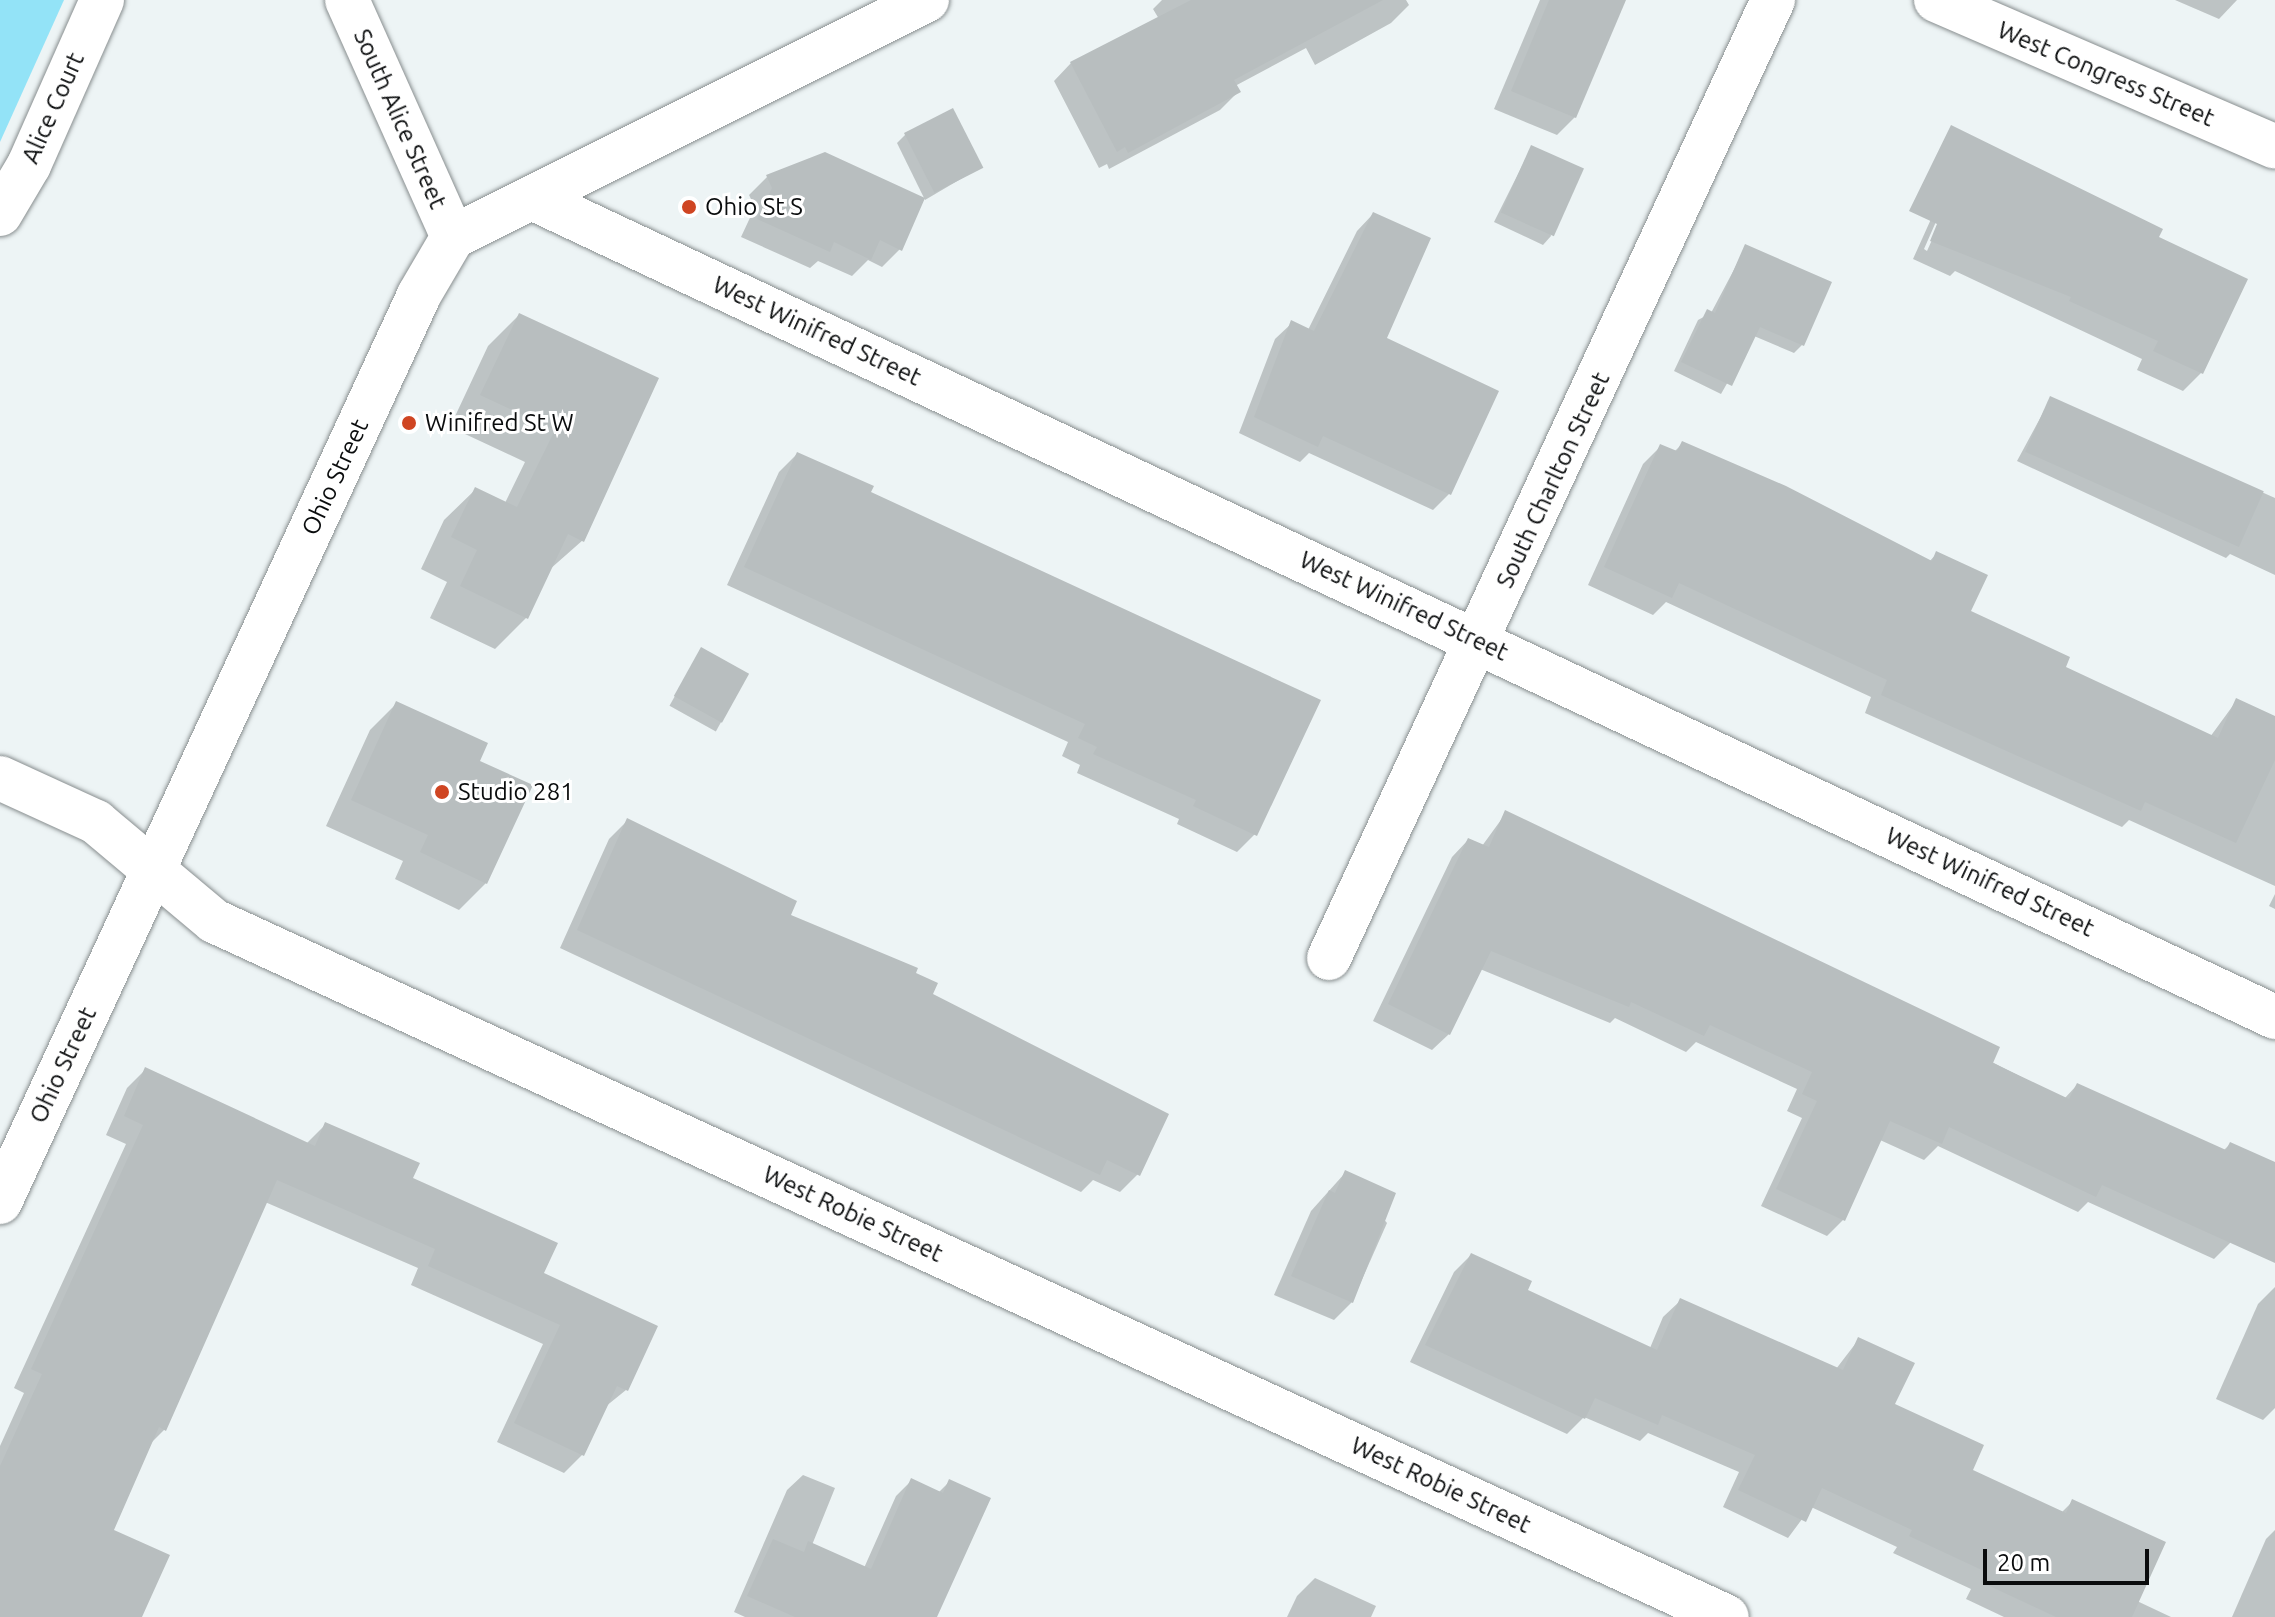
<!DOCTYPE html>
<html>
<head>
<meta charset="utf-8">
<style>
  body { margin:0 }
  #map { position:relative; width:2275px; height:1617px; overflow:hidden; background:#edf4f5; font-family:Ubuntu,sans-serif }
  div>[style] { position:absolute }
  .green>* { inset:0; background:#93e3f7 }
  .shadow>* { inset:0; background:#0003; transform-origin:0 0 }
  .building>* { inset:0; background:#b8bebf; transform-origin:0 0 }
  .roads { filter:drop-shadow(0 0 2px #888e8f) drop-shadow(0 0 2px #888e8f) }
  .minor>* { height:44px; margin:-22px; padding:0 22px; transform-origin:22px; border-radius:22px; background:#fff }
  .dots>* { width:22px; height:22px; translate:-50% -50%; box-sizing:border-box; border:4px solid #fff; border-radius:50% }
  span { translate:-50% -50%; white-space:nowrap; text-align:center; line-height:1.15; -webkit-text-stroke:6px #fff; paint-order:stroke }
  .street-label { font-size:24px; color:#0a0c0d }
  .poi-label { font-size:24px; color:#0a0c0d }
  .left { translate:0 -50%; text-align:left }
  .scale { position:absolute; left:1983px; top:1549px; width:166px; height:36px; box-sizing:border-box; border:4px solid #0a0c0d; border-top:0; padding-left:10px; font-size:24px; line-height:28px; white-space:nowrap; color:#0a0c0d; -webkit-text-stroke:6px #fff; paint-order:stroke }
</style>
</head>
<body>
<div id="map">
  <div class="green">
    <div style="clip-path:polygon(0 0,64px 0,0 142px)"></div>
  </div>
  <div class="shadow">
    <div style="clip-path:polygon(1162px 0,1406px 0,1409px 5px,1391px 23px,1315px 65px,1306px 48px,1235px 86px,1238px 92px,1220px 110px,1109px 169px,1107px 164px,1099px 168px,1054px 81px,1071px 63px,1159px 19px,1153px 9px)"></div>
    <div style="clip-path:polygon(1540px 0,1614px 0,1575px 117px,1557px 135px,1494px 109px)"></div>
    <div style="clip-path:polygon(2175px 0,2237px 0,2219px 19px)"></div>
    <div style="clip-path:polygon(906px 134px,981px 167px,925px 200px,897px 143px)"></div>
    <div style="clip-path:polygon(evenodd,1976px 139px,2160px 230px,2156px 238px,2245px 279px,2201px 373px,2183px 391px,2137px 370px,2142px 359px,1955px 271px,1950px 276px,1913px 259px,1959px 157px,1976px 139px,1964px 158px,1969px 158px,1927px 251px,1924px 249px,1964px 158px)"></div>
    <div style="clip-path:polygon(1531px 148px,1551px 236px,1543px 245px,1494px 222px)"></div>
    <div style="clip-path:polygon(767px 177px,900px 249px,882px 267px,868px 260px,852px 276px,818px 261px,810px 268px,741px 237px,755px 207px,749px 195px)"></div>
    <div style="clip-path:polygon(1373px 214px,1384px 339px,1497px 392px,1449px 494px,1433px 510px,1309px 453px,1300px 462px,1239px 433px,1275px 339px,1292px 323px,1308px 330px,1357px 231px)"></div>
    <div style="clip-path:polygon(1746px 247px,1802px 345px,1794px 353px,1754px 336px,1721px 394px,1674px 371px,1698px 320px,1711px 313px)"></div>
    <div style="clip-path:polygon(519px 315px,657px 379px,583px 540px,549px 570px,526px 618px,495px 649px,430px 618px,447px 582px,421px 569px,444px 520px,476px 489px,505px 503px,525px 462px,450px 427px,488px 346px)"></div>
    <div style="clip-path:polygon(2051px 398px,2275px 498px,2275px 575px,2230px 554px,2226px 558px,2017px 461px)"></div>
    <div style="clip-path:polygon(1682px 444px,1929px 562px,1937px 553px,1968px 612px,2064px 668px,2210px 737px,2237px 700px,2275px 718px,2275px 886px,2129px 820px,2122px 827px,1865px 713px,1871px 697px,1666px 602px,1653px 615px,1588px 585px,1643px 464px,1660px 447px,1674px 452px)"></div>
    <div style="clip-path:polygon(797px 454px,868px 493px,1255px 834px,1237px 852px,1177px 824px,1179px 819px,1077px 773px,1080px 765px,1062px 756px,1068px 742px,727px 585px,779px 472px)"></div>
    <div style="left:701px;top:649px;width:53px;height:65px;rotate:29deg"></div>
    <div style="clip-path:polygon(397px 703px,477px 762px,486px 883px,459px 910px,395px 879px,403px 861px,326px 826px,370px 730px)"></div>
    <div style="clip-path:polygon(1506px 813px,2064px 1099px,2077px 1085px,2223px 1151px,2230px 1144px,2230px 1243px,2214px 1259px,2088px 1202px,2078px 1212px,1938px 1146px,1924px 1160px,1880px 1140px,1843px 1220px,1827px 1236px,1761px 1206px,1802px 1118px,1787px 1111px,1797px 1089px,1696px 1042px,1686px 1052px,1615px 1018px,1610px 1023px,1480px 969px,1449px 1034px,1432px 1050px,1373px 1021px,1452px 857px,1468px 840px,1482px 846px)"></div>
    <div style="clip-path:polygon(627px 821px,788px 916px,914px 974px,931px 994px,1138px 1174px,1120px 1192px,1093px 1180px,1081px 1192px,560px 948px,609px 839px)"></div>
    <div style="clip-path:polygon(2275px 894px,2275px 909px,2269px 906px)"></div>
    <div style="clip-path:polygon(146px 1069px,306px 1144px,326px 1124px,542px 1274px,626px 1390px,605px 1407px,582px 1455px,564px 1473px,497px 1442px,543px 1344px,411px 1285px,418px 1268px,265px 1202px,164px 1430px,148px 1446px,111px 1531px,140px 1617px,0 1617px,0 1446px,24px 1393px,14px 1388px,126px 1144px,106px 1135px,127px 1088px)"></div>
    <div style="clip-path:polygon(1345px 1173px,1387px 1223px,1352px 1302px,1334px 1320px,1274px 1295px,1311px 1211px)"></div>
    <div style="clip-path:polygon(1471px 1255px,1526px 1291px,1650px 1348px,1663px 1317px,1680px 1301px,1836px 1369px,1859px 1339px,1893px 1405px,1970px 1471px,2061px 1513px,2073px 1501px,2137px 1601px,2171px 1617px,2004px 1617px,1966px 1599px,1971px 1589px,1893px 1553px,1897px 1547px,1811px 1507px,1788px 1538px,1723px 1507px,1739px 1472px,1648px 1433px,1640px 1441px,1584px 1417px,1567px 1434px,1410px 1362px,1454px 1272px)"></div>
    <div style="clip-path:polygon(2275px 1287px,2275px 1408px,2263px 1420px,2216px 1399px,2258px 1304px)"></div>
    <div style="clip-path:polygon(803px 1475px,835px 1488px,812px 1545px,864px 1568px,896px 1496px,911px 1481px,938px 1493px,950px 1481px,935px 1617px,745px 1617px,734px 1612px,787px 1490px)"></div>
    <div style="clip-path:polygon(2275px 1530px,2275px 1617px,2232px 1617px,2266px 1539px)"></div>
    <div style="clip-path:polygon(1315px 1578px,1376px 1606px,1371px 1617px,1287px 1617px,1297px 1596px)"></div>
  </div>
  <div class="building">
    <div style="clip-path:polygon(1191px 0,1383px 0,1234px 80px,1241px 92px,1128px 153px,1125px 147px,1117px 152px,1070px 62px)"></div>
    <div style="clip-path:polygon(1549px 0,1626px 0,1576px 118px,1511px 91px)"></div>
    <div style="left:953px;top:108px;width:67px;height:55px;rotate:63deg"></div>
    <div style="clip-path:polygon(1951px 125px,2163px 229px,2159px 237px,2248px 279px,2203px 374px,2153px 351px,2158px 341px,2069px 301px,2071px 297px,1930px 241px,1937px 224px,1909px 211px)"></div>
    <div style="left:1531px;top:145px;width:58px;height:74px;rotate:24deg"></div>
    <div style="clip-path:polygon(825px 152px,925px 198px,902px 251px,880px 240px,871px 260px,834px 242px,830px 252px,757px 219px,772px 188px,766px 175px)"></div>
    <div style="clip-path:polygon(1373px 212px,1431px 238px,1387px 338px,1499px 391px,1451px 495px,1323px 436px,1318px 447px,1254px 417px,1291px 320px,1314px 331px)"></div>
    <div style="clip-path:polygon(1745px 244px,1832px 282px,1804px 346px,1760px 327px,1732px 386px,1681px 362px,1707px 309px,1715px 313px)"></div>
    <div style="clip-path:polygon(519px 313px,659px 378px,584px 542px,568px 534px,528px 619px,460px 586px,477px 550px,451px 537px,475px 487px,517px 507px,555px 430px,480px 395px)"></div>
    <div style="left:2050px;top:396px;width:234px;height:61px;rotate:24deg"></div>
    <div style="clip-path:polygon(1682px 441px,1786px 486px,1932px 561px,1936px 551px,1988px 575px,1971px 611px,2070px 657px,2066px 667px,2218px 738px,2236px 698px,2275px 716px,2275px 760px,2236px 843px,2145px 802px,2141px 811px,1881px 695px,1887px 680px,1679px 583px,1672px 598px,1604px 567px,1660px 444px,1677px 451px)"></div>
    <div style="clip-path:polygon(797px 452px,874px 486px,871px 492px,1321px 700px,1257px 836px,1193px 806px,1196px 800px,1093px 754px,1097px 747px,1078px 738px,1085px 724px,744px 567px)"></div>
    <div style="left:701px;top:647px;width:55px;height:56px;rotate:29deg"></div>
    <div style="clip-path:polygon(396px 701px,488px 743px,480px 761px,533px 785px,487px 884px,420px 852px,428px 835px,351px 800px)"></div>
    <div style="clip-path:polygon(1505px 810px,2000px 1047px,1993px 1063px,2069px 1099px,2077px 1083px,2226px 1150px,2230px 1142px,2275px 1162px,2275px 1263px,2102px 1185px,2096px 1197px,1949px 1127px,1942px 1144px,1890px 1121px,1845px 1221px,1776px 1189px,1817px 1101px,1802px 1094px,1812px 1072px,1710px 1025px,1704px 1036px,1631px 1002px,1629px 1007px,1491px 951px,1450px 1035px,1388px 1004px,1468px 838px,1489px 847px)"></div>
    <div style="clip-path:polygon(627px 818px,797px 901px,791px 915px,918px 968px,916px 973px,938px 983px,933px 994px,1169px 1114px,1140px 1176px,1107px 1160px,1100px 1175px,577px 930px)"></div>
    <div style="clip-path:polygon(145px 1067px,315px 1146px,325px 1122px,420px 1163px,413px 1178px,558px 1243px,544px 1273px,658px 1326px,628px 1391px,617px 1386px,584px 1456px,514px 1423px,560px 1325px,428px 1266px,435px 1249px,277px 1180px,166px 1431px,159px 1427px,114px 1530px,170px 1555px,142px 1617px,0 1617px,0 1466px,42px 1374px,31px 1369px,143px 1125px,124px 1116px)"></div>
    <div style="clip-path:polygon(1345px 1170px,1396px 1193px,1353px 1303px,1291px 1276px,1329px 1190px,1335px 1193px)"></div>
    <div style="clip-path:polygon(1471px 1253px,1532px 1281px,1528px 1290px,1657px 1350px,1680px 1298px,1843px 1370px,1858px 1337px,1915px 1363px,1895px 1404px,1984px 1445px,1973px 1470px,2066px 1513px,2072px 1499px,2166px 1542px,2132px 1617px,2056px 1617px,1981px 1582px,1986px 1572px,1909px 1536px,1912px 1530px,1822px 1488px,1806px 1522px,1738px 1490px,1755px 1455px,1662px 1415px,1658px 1425px,1595px 1398px,1585px 1419px,1425px 1345px)"></div>
    <div style="clip-path:polygon(911px 1478px,943px 1493px,949px 1479px,991px 1498px,937px 1617px,795px 1617px,747px 1596px,773px 1539px,804px 1552px,808px 1541px,871px 1569px)"></div>
  </div>
  <div class="roads">
    <div class="minor">
      <div style="left:347px;top:0;width:260px;rotate:65.9deg"></div>
      <div style="left:1936px;top:0;width:369px;rotate:23.4deg"></div>
      <div style="left:532px;top:198px;width:1926px;rotate:25.17deg"></div>
      <div style="left:0;top:214px;width:57px;rotate:-59.4deg"></div>
      <div style="left:29px;top:165px;width:180px;rotate:-66.1deg"></div>
      <div style="left:0;top:778px;width:106px;rotate:24.6deg"></div>
      <div style="left:96px;top:822px;width:154px;rotate:40deg"></div>
      <div style="left:214px;top:921px;width:1665px;rotate:24.7deg"></div>
      <div style="left:1329px;top:958px;width:1056px;rotate:-65.13deg"></div>
      <div style="left:0;top:1202px;width:999px;rotate:-65.2deg"></div>
      <div style="left:419px;top:295px;width:67px;rotate:-59.6deg"></div>
      <div style="left:453px;top:237px;width:530px;rotate:-26.57deg"></div>
    </div>
  </div>
  <div class="dots">
    <div style="left:689px;top:207px;background:#cf4522"></div>
    <div style="left:409px;top:423px;background:#cf4522"></div>
    <div style="left:442px;top:792px;background:#cf4522"></div>
  </div>
  <div class="street-label">
    <span style="left:2106px;top:74px;rotate:23deg">West Congress Street</span>
    <span style="left:53px;top:108px;rotate:-66deg">Alice Court</span>
    <span style="left:400px;top:119px;rotate:66deg">South Alice Street</span>
    <span style="left:817px;top:331px;rotate:25deg">West Winifred Street</span>
    <span style="left:335px;top:477px;rotate:-65deg">Ohio Street</span>
    <span style="left:1553px;top:480px;rotate:-65deg">South Charlton Street</span>
    <span style="left:1404px;top:606px;rotate:25deg">West Winifred Street</span>
    <span style="left:1990px;top:882px;rotate:25deg">West Winifred Street</span>
    <span style="left:63px;top:1065px;rotate:-65deg">Ohio Street</span>
    <span style="left:853px;top:1214px;rotate:25deg">West Robie Street</span>
    <span style="left:1441px;top:1485px;rotate:25deg">West Robie Street</span>
  </div>
  <div class="poi-label">
    <span class="left" style="left:705px;top:207px">Ohio St S</span>
    <span class="left" style="left:425px;top:423px">Winifred St W</span>
    <span class="left" style="left:458px;top:792px">Studio 281</span>
  </div>
  <div class="scale">20 m</div>
</div>
</body>
</html>
